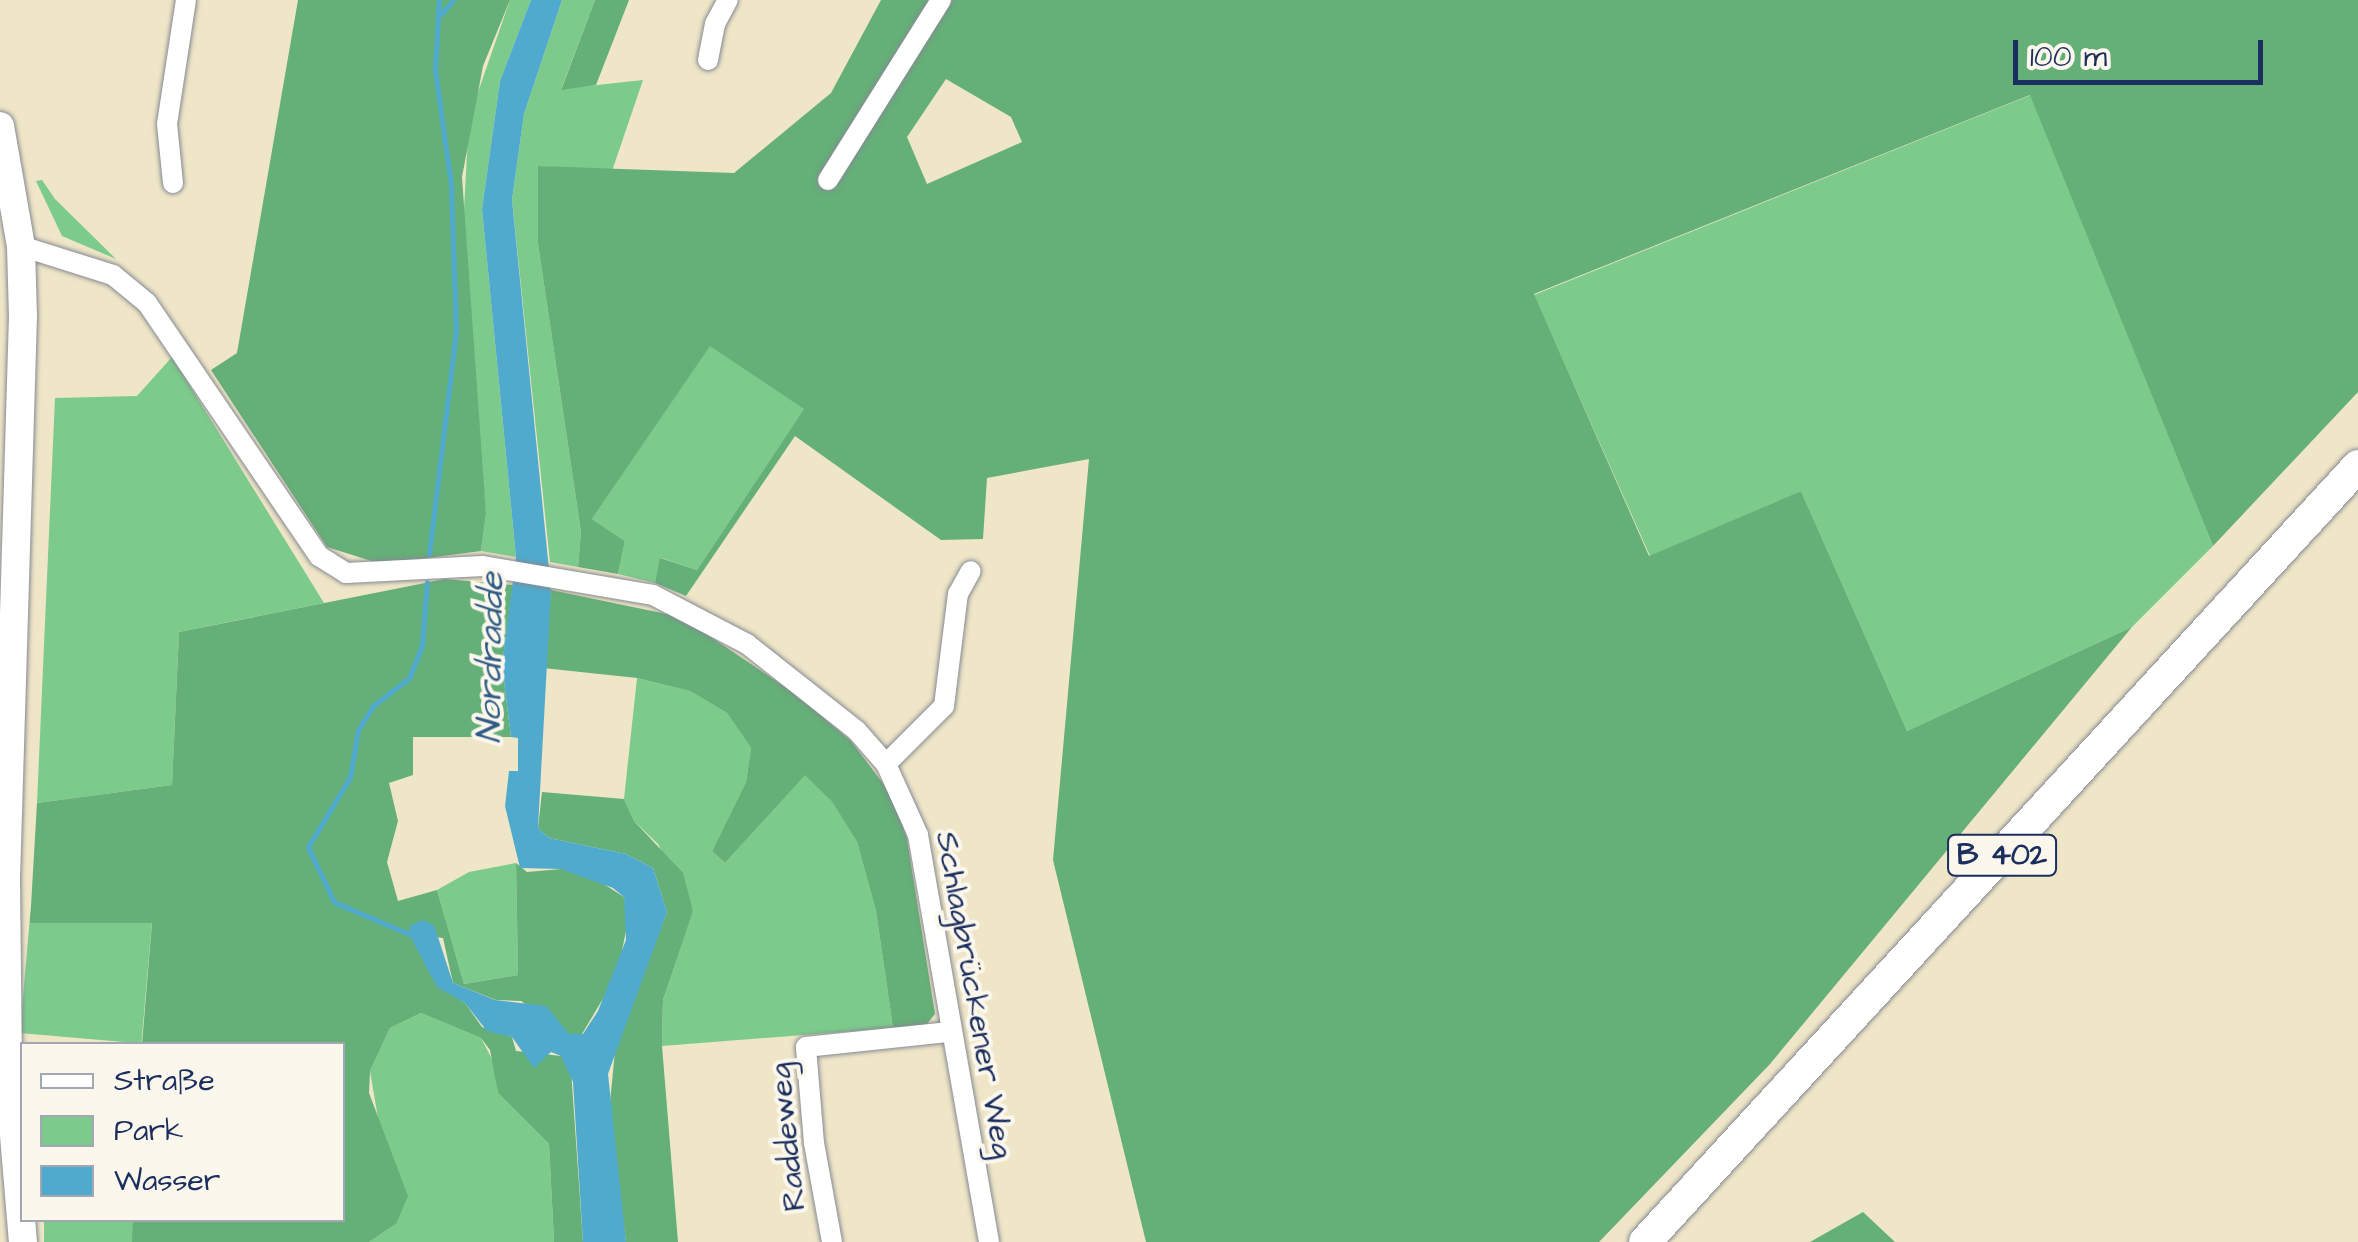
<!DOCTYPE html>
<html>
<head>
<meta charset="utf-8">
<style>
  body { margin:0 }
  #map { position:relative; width:2358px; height:1242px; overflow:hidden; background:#efe5c7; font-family:"Architects Daughter",sans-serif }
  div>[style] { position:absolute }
  .green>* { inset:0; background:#7ccb8c; transform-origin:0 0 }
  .forest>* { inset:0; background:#65af78 }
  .water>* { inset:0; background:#50aacd }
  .stream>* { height:5px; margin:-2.5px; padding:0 2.5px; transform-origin:2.5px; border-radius:2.5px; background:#50aacd }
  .roads { filter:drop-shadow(0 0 2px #858a92) drop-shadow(0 0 2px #858a92) }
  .street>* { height:20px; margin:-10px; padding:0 10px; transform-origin:10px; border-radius:10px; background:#fff }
  .secondary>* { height:28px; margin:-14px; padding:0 14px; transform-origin:14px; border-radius:14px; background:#fff }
  .primary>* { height:32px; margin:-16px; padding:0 16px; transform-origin:16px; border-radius:16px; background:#fff }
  span { translate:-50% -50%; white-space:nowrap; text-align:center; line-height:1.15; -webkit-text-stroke:8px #fbf7ec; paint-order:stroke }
  .shield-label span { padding:2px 8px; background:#fbf7ec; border:2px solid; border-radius:8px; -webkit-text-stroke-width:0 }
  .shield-label { font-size:30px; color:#1b2f5e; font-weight:700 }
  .street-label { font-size:32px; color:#1b2f5e }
  .water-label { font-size:35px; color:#2e5a85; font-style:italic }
  .legend { position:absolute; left:20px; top:1042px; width:325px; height:180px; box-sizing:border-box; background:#fbf7ec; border:2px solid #a1a7b3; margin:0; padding:12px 18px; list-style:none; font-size:30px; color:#1b2f5e }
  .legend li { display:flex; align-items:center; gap:20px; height:50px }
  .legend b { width:50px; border:2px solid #a1a7b3 }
  .scale { position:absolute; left:2013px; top:40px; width:250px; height:45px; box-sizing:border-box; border:5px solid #1b2f5e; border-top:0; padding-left:12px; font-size:30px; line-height:35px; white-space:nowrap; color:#1b2f5e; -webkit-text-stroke:8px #fbf7ec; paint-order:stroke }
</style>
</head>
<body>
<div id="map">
  <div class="green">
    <div style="clip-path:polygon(510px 0,531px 0,500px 81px,482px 209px,516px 557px,481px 551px,486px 514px,462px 246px,469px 118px)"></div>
    <div style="clip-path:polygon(562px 0,595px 0,561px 89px,643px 80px,612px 171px,538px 166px,538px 244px,581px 532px,578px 567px,550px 562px,512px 200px,524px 114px)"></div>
    <div style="clip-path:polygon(2031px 95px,2213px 546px,2132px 627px,1907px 731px,1801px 491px,1650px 556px,1534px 295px)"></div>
    <div style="clip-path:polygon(42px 180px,55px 199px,116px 259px,62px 236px,36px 181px)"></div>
    <div style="clip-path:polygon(710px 345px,805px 408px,697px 570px,661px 558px,655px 583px,618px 574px,625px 541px,592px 519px)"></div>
    <div style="clip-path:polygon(172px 357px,324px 603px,179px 632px,172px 785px,37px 803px,55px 398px,137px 396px)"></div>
    <div style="clip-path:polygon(637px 678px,690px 691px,727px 713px,751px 748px,746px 782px,712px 851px,725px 863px,805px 774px,832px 802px,857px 842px,876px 911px,893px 1028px,662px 1046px,663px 1000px,693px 910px,658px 844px,634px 821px,624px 799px)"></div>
    <div style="clip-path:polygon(516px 863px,518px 975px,464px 984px,437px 890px,469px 872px)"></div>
    <div style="left:152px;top:922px;width:122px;height:122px;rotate:95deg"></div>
    <div style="clip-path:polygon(421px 1013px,481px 1038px,495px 1065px,498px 1093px,549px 1144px,554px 1242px,369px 1242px,396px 1224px,370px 1071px,390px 1028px)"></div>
    <div style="left:44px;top:1220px;width:89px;height:22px"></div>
  </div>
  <div class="forest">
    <div style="clip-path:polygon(298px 0,510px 0,483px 66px,462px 177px,486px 514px,481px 551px,381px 564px,327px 547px,211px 370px,237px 353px)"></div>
    <div style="clip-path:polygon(595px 0,629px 0,596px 85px,561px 90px)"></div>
    <div style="clip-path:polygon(evenodd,881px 0,2358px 0,2358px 392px,2213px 546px,2030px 95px,1534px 294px,1649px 556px,1801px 491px,1907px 731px,2132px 627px,1770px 1064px,1599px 1242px,1146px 1242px,1053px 860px,1089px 459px,987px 478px,983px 539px,941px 540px,795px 436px,686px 596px,655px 583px,660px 558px,697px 570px,804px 409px,710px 346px,592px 519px,625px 541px,618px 574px,578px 567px,581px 532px,538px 244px,538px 166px,734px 173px,831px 93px,881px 0,946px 79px,1011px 117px,1022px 142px,927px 184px,907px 137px,946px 79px)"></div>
    <div style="clip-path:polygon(445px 579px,513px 585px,502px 665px,511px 737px,413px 737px,413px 775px,389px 783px,398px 821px,387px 862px,398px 901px,437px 890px,464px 984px,518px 975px,516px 863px,527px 872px,561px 869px,591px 876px,624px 897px,628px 921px,617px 975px,582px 1034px,569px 1034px,521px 1001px,496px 1000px,453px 983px,443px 938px,410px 934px,437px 986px,465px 1003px,482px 1027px,512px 1037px,516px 1051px,561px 1056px,571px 1070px,583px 1242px,554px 1242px,549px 1144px,498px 1093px,490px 1050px,481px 1038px,421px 1013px,390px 1028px,370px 1071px,369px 1093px,408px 1196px,396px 1224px,369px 1242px,132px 1242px,133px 1220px,342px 1220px,342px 1044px,142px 1044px,152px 923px,30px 923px,37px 803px,172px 785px,179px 632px)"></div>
    <div style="clip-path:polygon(551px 590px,681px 617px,794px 693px,851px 741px,894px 798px,907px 839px,935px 1014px,926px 1025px,893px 1028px,876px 911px,857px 842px,832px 802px,805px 775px,725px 863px,712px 851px,746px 782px,751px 748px,727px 713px,690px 691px,637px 678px,543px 668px)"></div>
    <div style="clip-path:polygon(542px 792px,624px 799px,634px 821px,683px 873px,693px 911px,663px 1000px,662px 1046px,678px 1242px,626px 1242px,609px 1113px,616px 1041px,667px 912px,653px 868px,626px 854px,549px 838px,538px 828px)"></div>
    <div style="clip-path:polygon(1863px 1212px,1895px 1242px,1809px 1242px,1810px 1242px)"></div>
  </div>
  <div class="water">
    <div style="clip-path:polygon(531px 0,562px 0,524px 114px,512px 200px,551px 590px,538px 828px,549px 838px,626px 854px,653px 868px,667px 912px,608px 1074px,626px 1242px,583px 1242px,573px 1082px,561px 1056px,551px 1052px,534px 1068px,512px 1037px,487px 1031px,465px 1003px,437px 987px,409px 934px,410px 926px,422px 920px,434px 925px,453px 983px,495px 1000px,546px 1006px,569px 1034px,583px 1034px,598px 1011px,626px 940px,624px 897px,613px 888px,561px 869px,520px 868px,505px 806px,509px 771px,518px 771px,518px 738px,511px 737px,502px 665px,516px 557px,482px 209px,500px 81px)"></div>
  </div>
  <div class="stream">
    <div style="left:441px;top:14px;width:18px;rotate:-49deg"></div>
    <div style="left:429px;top:554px;width:226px;rotate:-83.1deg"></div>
    <div style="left:456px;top:330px;width:145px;rotate:-92deg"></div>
    <div style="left:451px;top:185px;width:117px;rotate:-97.9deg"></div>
    <div style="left:435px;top:69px;width:69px;rotate:-86.7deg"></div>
    <div style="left:409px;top:934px;width:82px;rotate:-156.9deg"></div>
    <div style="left:334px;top:902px;width:61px;rotate:-115.3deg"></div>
    <div style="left:308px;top:847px;width:82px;rotate:-59deg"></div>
    <div style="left:350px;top:777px;width:48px;rotate:-80.3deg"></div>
    <div style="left:358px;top:730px;width:28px;rotate:-58deg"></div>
    <div style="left:373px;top:706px;width:46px;rotate:-37.9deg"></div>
    <div style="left:409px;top:678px;width:35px;rotate:-68deg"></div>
    <div style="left:422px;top:645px;width:63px;rotate:-85.5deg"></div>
  </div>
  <div class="roads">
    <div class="street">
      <div style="left:708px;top:60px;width:37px;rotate:-79deg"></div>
      <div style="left:715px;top:24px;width:27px;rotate:-62deg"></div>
      <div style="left:828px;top:180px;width:213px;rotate:-57.9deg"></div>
      <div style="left:173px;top:183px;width:59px;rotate:-95.8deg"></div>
      <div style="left:167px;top:124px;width:125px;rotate:-81.3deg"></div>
      <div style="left:21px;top:246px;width:96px;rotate:17.5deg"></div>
      <div style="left:113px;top:275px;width:44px;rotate:39.5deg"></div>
      <div style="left:147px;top:303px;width:306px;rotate:55.8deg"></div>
      <div style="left:319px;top:556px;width:32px;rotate:32deg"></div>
      <div style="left:346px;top:573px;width:137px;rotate:-2.9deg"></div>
      <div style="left:483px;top:566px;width:172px;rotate:9.7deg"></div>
      <div style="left:653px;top:595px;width:106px;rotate:27.5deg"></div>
      <div style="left:747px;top:644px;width:140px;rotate:38.3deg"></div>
      <div style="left:857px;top:731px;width:44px;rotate:48.7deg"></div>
      <div style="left:886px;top:764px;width:78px;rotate:65.7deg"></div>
      <div style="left:918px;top:835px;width:413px;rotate:80.1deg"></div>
      <div style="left:886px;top:764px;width:82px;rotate:-45deg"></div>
      <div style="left:944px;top:706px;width:113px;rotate:-82.9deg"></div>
      <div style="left:958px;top:594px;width:26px;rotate:-61deg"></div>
      <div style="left:832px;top:1242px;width:101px;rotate:-100.3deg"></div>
      <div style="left:814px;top:1143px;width:96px;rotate:-94.8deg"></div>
      <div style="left:806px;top:1047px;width:144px;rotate:-6deg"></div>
    </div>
    <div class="secondary">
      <div style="left:0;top:126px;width:122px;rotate:80.1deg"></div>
      <div style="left:21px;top:246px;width:70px;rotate:88.4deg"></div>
      <div style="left:23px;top:316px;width:564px;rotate:91.73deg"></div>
      <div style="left:6px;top:880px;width:184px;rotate:89.4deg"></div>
      <div style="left:8px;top:1064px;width:179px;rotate:85.2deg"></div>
    </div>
    <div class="primary">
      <div style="left:1645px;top:1242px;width:1054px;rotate:-47.42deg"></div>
    </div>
  </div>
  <div class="shield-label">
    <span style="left:2002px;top:855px">B 402</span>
  </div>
  <div class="street-label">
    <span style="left:974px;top:995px;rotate:80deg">Schlagbrückener Weg</span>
    <span style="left:788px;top:1137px;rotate:-96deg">Raddeweg</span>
  </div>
  <div class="water-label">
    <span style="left:491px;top:658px;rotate:-89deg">Nordradde</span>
  </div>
  <ul class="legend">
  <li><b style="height:12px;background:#fff"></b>Straße</li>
  <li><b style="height:28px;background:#7ccb8c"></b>Park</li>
  <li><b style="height:28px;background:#50aacd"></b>Wasser</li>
  </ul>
  <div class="scale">100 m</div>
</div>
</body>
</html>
